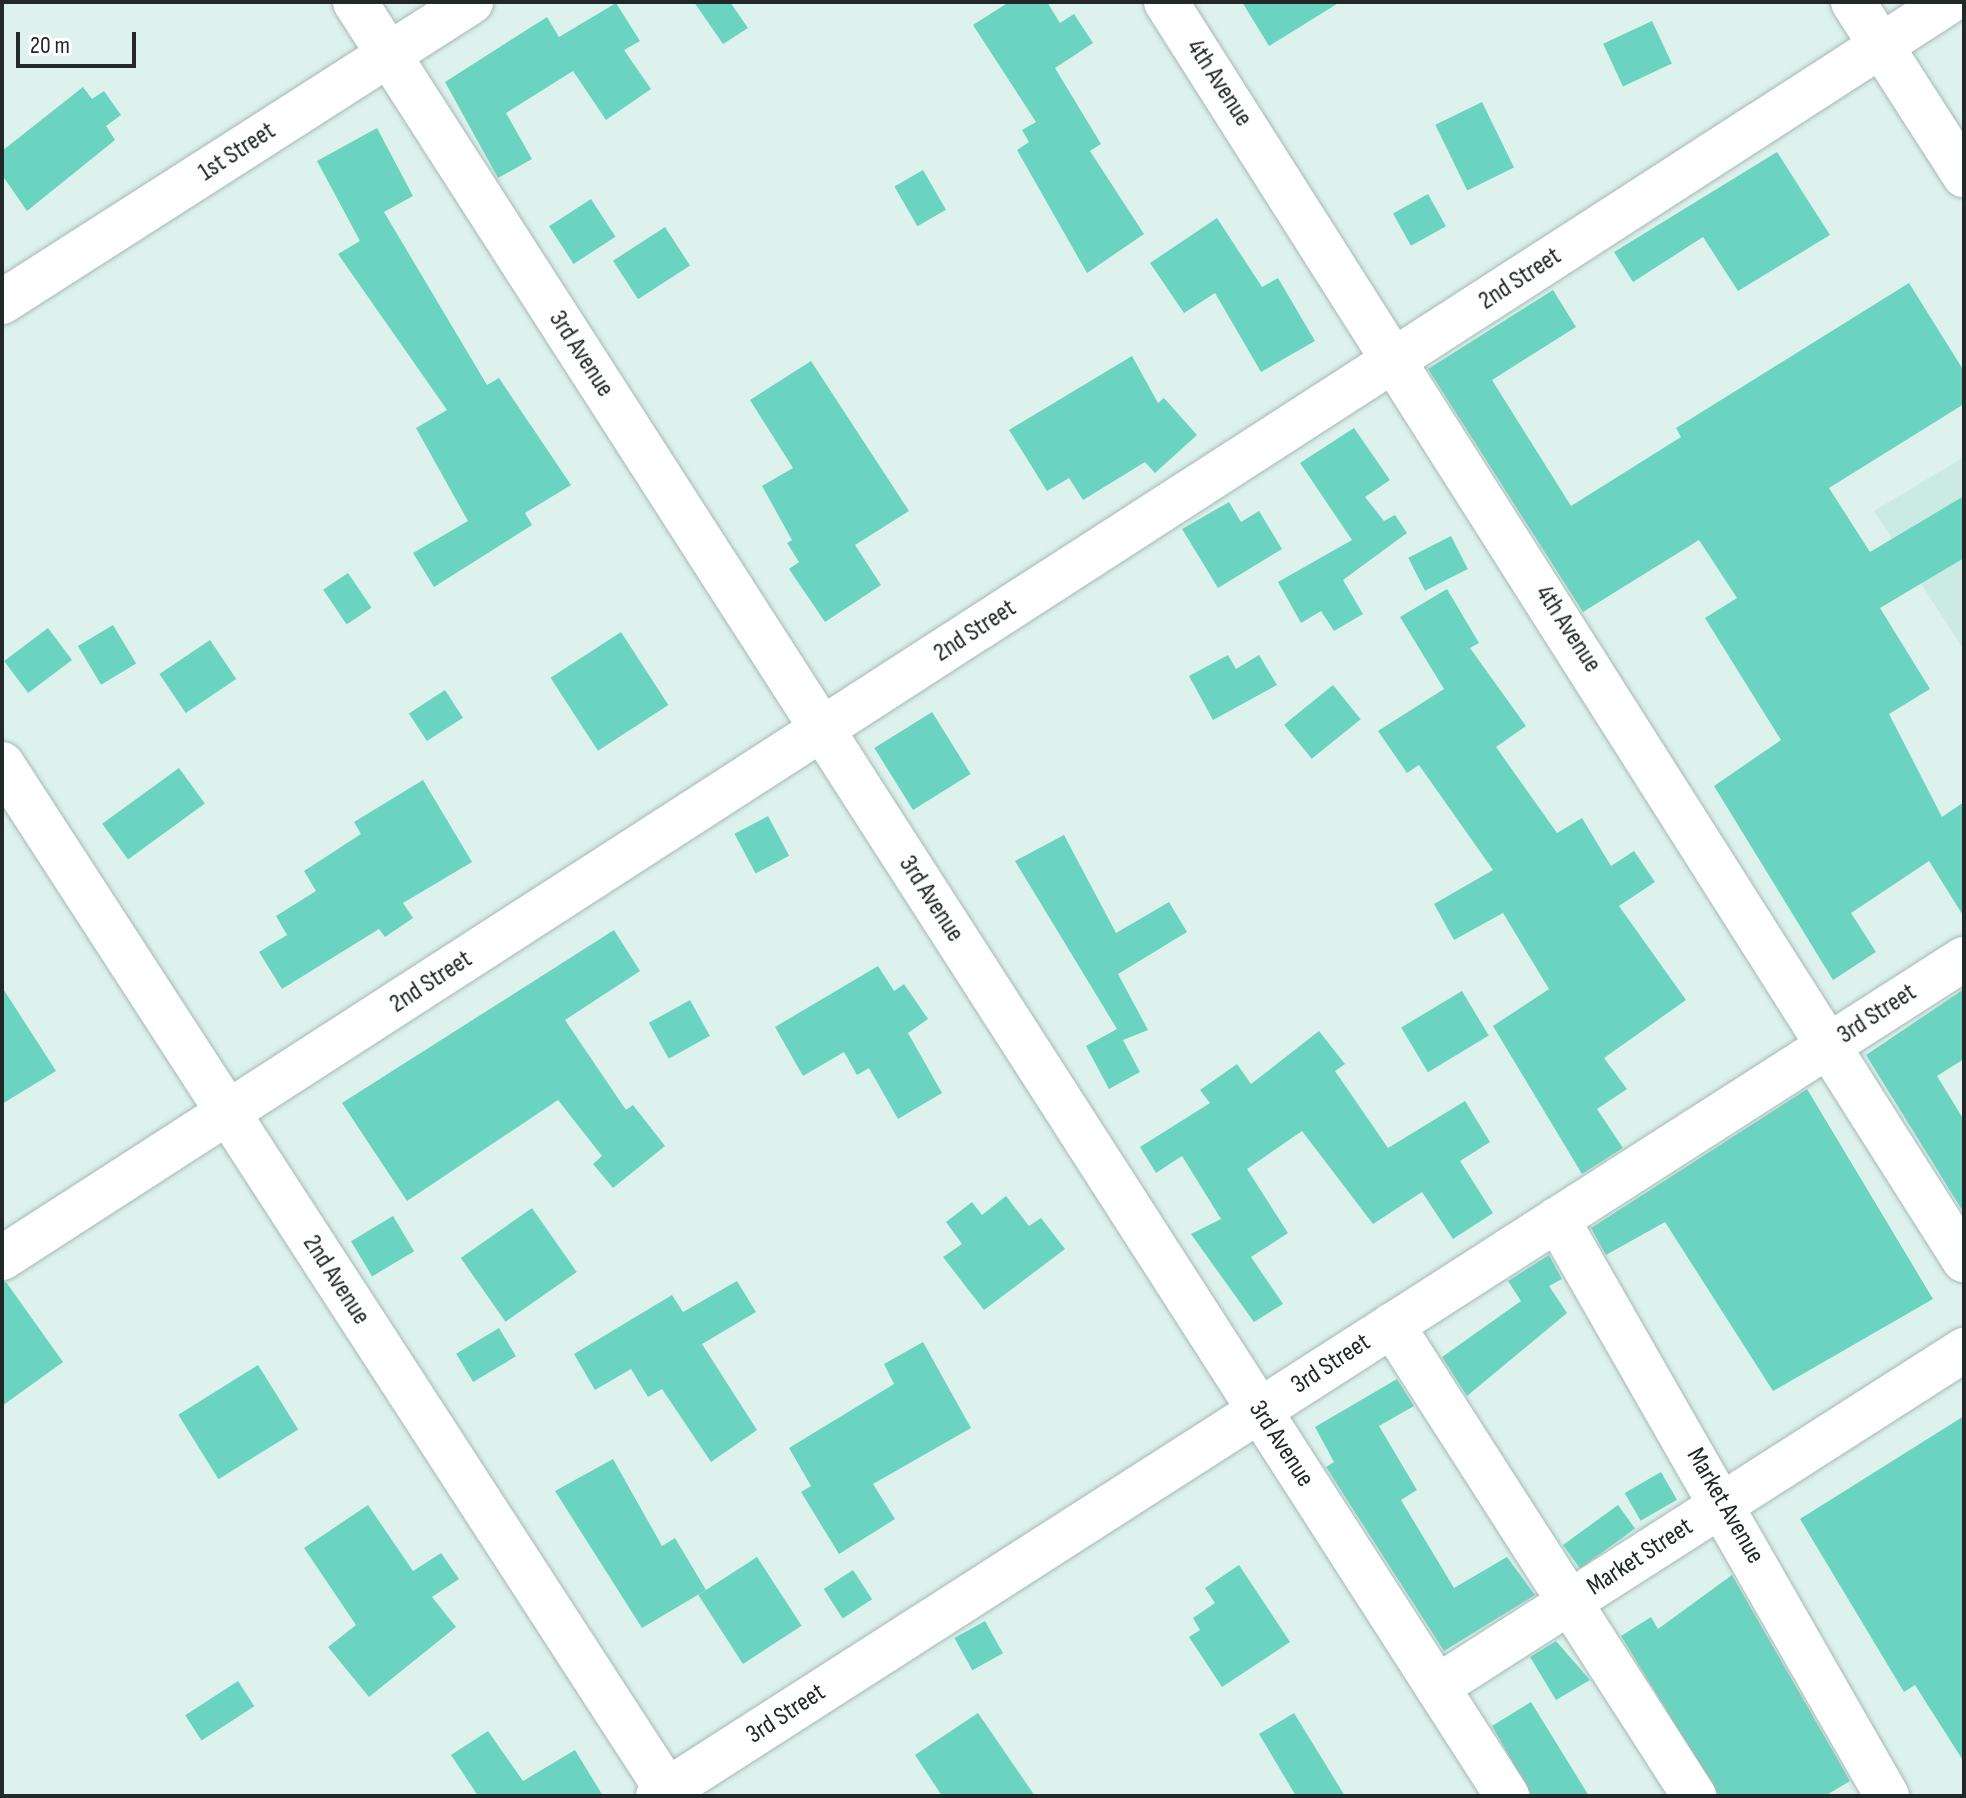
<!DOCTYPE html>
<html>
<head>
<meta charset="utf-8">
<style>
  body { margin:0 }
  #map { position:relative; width:1966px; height:1798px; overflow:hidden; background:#ddf2ed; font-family:"Sofia Sans Condensed",sans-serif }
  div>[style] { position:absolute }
  .built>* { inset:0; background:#cbeae3 }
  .building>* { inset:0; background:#6bd4c1; transform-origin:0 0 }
  .roads { filter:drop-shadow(0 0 2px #a5bab5) drop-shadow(0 0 2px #a5bab5) }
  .minor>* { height:44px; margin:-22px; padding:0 22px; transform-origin:22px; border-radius:22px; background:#fff }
  .highway>* { height:44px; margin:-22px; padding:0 22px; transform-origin:22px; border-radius:22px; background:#fff }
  span { translate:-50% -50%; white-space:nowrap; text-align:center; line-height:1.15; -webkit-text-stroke:7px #fff; paint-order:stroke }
  .street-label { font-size:26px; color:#212827 }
  .frame { position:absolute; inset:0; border:4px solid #212827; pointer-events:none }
  .scale { position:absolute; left:16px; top:32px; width:120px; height:36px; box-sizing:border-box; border:4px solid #212827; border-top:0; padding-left:10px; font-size:24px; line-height:28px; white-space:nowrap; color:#212827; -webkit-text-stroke:6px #fff; paint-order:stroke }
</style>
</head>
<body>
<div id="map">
  <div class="built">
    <div style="clip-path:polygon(1964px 457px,1964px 650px,1874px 511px)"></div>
  </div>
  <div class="building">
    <div style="clip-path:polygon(694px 2px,730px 2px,748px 28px,723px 44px)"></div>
    <div style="clip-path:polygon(1009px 2px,1047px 2px,1060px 23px,1074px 14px,1093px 43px,1055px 68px,1101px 144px,1090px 151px,1144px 234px,1087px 273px,1017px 150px,1029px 142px,1022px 130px,1036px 122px,973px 25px)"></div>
    <div style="clip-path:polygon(1242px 2px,1340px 2px,1269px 46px)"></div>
    <div style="clip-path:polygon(616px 3px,640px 41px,624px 50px,651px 89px,606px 120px,573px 71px,506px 113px,532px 159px,498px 178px,445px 82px,547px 17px,559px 37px)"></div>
    <div style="left:1652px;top:21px;width:47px;height:54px;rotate:65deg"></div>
    <div style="clip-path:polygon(83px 87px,92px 99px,104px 91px,121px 115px,106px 126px,115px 140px,27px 211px,2px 175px,2px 151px)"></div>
    <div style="left:1482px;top:102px;width:73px;height:52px;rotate:64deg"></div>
    <div style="clip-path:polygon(377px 128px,413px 196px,384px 212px,487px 385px,499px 378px,571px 485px,525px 513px,532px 525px,434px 587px,413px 553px,468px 521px,416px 428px,447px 410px,338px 254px,360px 241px,317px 161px)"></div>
    <div style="clip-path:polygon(1777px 152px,1830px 235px,1738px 291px,1703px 237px,1633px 282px,1614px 252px)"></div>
    <div style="left:923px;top:170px;width:46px;height:33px;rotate:60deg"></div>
    <div style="left:1428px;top:194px;width:37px;height:40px;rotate:61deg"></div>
    <div style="left:591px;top:199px;width:45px;height:50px;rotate:57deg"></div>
    <div style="clip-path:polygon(1217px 218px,1262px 287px,1278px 278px,1315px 341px,1261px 372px,1215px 293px,1184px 313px,1150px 263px)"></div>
    <div style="left:665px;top:227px;width:46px;height:62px;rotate:57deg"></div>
    <div style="clip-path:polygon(1909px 283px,1964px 371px,1964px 404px,1829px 488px,1870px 552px,1964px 496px,1964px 558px,1880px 608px,1930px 689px,1889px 714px,1942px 817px,1964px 802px,1964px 917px,1929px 861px,1851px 913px,1876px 952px,1833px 980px,1714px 786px,1781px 740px,1705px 618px,1737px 598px,1699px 540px,1583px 612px,1428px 369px,1553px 290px,1576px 327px,1492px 380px,1571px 506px,1681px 437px,1676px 428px)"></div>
    <div style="clip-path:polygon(1132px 356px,1158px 403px,1164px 398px,1197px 435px,1155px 473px,1145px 462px,1083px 500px,1069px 478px,1047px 491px,1009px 430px)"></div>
    <div style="clip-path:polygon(811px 361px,909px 511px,855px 545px,881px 585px,825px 622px,789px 569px,799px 562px,787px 543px,792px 540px,762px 486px,793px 468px,750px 400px)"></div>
    <div style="clip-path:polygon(1354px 428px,1390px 480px,1365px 497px,1384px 521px,1395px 515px,1407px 533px,1343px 580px,1363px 614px,1334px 631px,1321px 611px,1301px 623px,1278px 582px,1352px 540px,1300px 463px)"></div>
    <div style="clip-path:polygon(1229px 502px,1241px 522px,1259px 511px,1282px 549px,1218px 588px,1182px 529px)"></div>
    <div style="left:1451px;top:536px;width:37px;height:48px;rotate:63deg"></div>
    <div style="left:348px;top:573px;width:42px;height:30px;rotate:56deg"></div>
    <div style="clip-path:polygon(1447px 589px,1479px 643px,1470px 648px,1526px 726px,1496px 747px,1557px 833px,1582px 818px,1611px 866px,1634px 851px,1655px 882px,1619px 906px,1686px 1000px,1604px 1058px,1627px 1089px,1597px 1109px,1623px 1148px,1582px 1174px,1493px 1026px,1549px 989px,1503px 913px,1454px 940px,1434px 904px,1493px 870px,1419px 765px,1407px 773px,1378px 731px,1444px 689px,1400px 617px)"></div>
    <div style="left:113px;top:625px;width:45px;height:41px;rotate:59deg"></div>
    <div style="left:48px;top:628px;width:40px;height:55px;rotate:53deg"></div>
    <div style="left:621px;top:632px;width:87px;height:84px;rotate:57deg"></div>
    <div style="left:210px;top:640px;width:47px;height:61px;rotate:56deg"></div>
    <div style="clip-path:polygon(1228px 655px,1236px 669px,1259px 655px,1277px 685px,1213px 720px,1189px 676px)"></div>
    <div style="left:1333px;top:685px;width:44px;height:63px;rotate:51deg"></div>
    <div style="left:445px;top:690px;width:33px;height:43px;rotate:57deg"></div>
    <div style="left:932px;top:712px;width:73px;height:68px;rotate:58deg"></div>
    <div style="left:179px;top:768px;width:44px;height:95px;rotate:54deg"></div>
    <div style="clip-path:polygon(423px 780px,472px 862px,403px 903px,413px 918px,385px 937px,379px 929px,282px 989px,259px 952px,287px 935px,276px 916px,316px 891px,304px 871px,361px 834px,354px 822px)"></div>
    <div style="left:768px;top:816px;width:45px;height:38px;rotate:62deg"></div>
    <div style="clip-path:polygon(1064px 835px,1116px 933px,1169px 902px,1187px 932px,1118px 974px,1148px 1030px,1123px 1040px,1140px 1072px,1109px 1089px,1086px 1046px,1117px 1029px,1015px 861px)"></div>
    <div style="clip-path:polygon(614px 930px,640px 971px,565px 1020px,626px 1110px,633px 1105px,665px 1146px,613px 1188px,593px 1164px,602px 1156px,558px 1100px,407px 1201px,342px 1103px)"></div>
    <div style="clip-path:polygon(878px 966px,894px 991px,904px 984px,928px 1019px,908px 1033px,942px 1093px,898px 1119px,869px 1068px,857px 1075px,844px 1052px,803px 1076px,775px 1027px)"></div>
    <div style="clip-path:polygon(2px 987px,56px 1071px,2px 1104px)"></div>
    <div style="clip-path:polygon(1964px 989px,1964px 1059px,1937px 1076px,1964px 1120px,1964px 1213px,1866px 1055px)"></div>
    <div style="left:1462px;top:991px;width:52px;height:71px;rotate:59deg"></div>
    <div style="left:690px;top:1000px;width:41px;height:47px;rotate:61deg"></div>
    <div style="clip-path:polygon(1319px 1031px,1345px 1064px,1335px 1071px,1388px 1148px,1465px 1101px,1490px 1142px,1460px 1161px,1493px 1213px,1453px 1239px,1422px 1192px,1373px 1224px,1302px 1131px,1247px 1169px,1288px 1233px,1251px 1257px,1283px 1304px,1254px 1322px,1191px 1234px,1221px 1219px,1182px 1156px,1156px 1173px,1140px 1147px,1210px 1103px,1200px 1090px,1237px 1064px,1251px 1084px)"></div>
    <div style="clip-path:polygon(1807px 1089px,1933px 1299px,1773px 1391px,1665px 1222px,1606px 1255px,1591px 1228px)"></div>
    <div style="clip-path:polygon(1006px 1196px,1029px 1226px,1041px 1218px,1065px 1249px,984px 1310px,943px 1257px,962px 1244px,946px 1222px,972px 1202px,982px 1215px)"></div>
    <div style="left:532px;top:1208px;width:78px;height:87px;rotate:55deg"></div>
    <div style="left:393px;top:1216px;width:41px;height:49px;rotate:59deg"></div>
    <div style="clip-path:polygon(1549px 1255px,1562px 1279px,1549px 1286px,1567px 1313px,1467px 1396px,1442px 1357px,1521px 1301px,1508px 1281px)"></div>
    <div style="clip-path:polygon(737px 1281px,756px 1312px,702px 1344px,757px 1430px,711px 1462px,662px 1389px,648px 1397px,631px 1369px,595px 1390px,574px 1354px,672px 1295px,683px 1312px)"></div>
    <div style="clip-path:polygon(6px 1282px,63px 1362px,2px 1406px,2px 1283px)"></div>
    <div style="left:499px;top:1328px;width:33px;height:50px;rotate:59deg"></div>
    <div style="clip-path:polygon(923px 1342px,971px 1428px,873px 1484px,895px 1519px,839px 1554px,801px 1492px,811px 1486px,789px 1448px,894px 1384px,884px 1364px)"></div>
    <div style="left:258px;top:1365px;width:76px;height:94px;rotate:58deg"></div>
    <div style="clip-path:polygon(1397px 1379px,1414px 1406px,1379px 1426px,1417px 1490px,1401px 1500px,1454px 1588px,1507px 1557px,1535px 1595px,1444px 1651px,1326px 1467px,1334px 1462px,1315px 1427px)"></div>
    <div style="clip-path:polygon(1964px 1416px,1964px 1762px,1915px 1685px,1904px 1692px,1800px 1519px)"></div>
    <div style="clip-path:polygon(613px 1459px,662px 1546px,675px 1538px,706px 1590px,642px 1628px,555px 1491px)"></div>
    <div style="left:1661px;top:1472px;width:32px;height:42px;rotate:60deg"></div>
    <div style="clip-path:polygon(368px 1505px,413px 1571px,441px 1553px,459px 1579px,432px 1597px,456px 1627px,369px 1697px,328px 1647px,356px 1625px,304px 1548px)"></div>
    <div style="left:1618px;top:1505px;width:29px;height:68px;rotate:54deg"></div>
    <div style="left:757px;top:1557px;width:82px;height:70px;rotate:57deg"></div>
    <div style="clip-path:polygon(1239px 1565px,1290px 1642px,1222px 1687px,1189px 1637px,1200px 1630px,1193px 1618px,1215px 1603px,1205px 1588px)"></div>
    <div style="left:853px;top:1570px;width:35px;height:35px;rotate:57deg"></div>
    <div style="clip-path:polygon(1732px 1575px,1850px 1781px,1825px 1796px,1719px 1796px,1621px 1636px,1651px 1617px,1658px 1629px)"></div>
    <div style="left:985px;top:1621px;width:37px;height:35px;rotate:61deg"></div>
    <div style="clip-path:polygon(1556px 1641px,1590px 1680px,1556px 1700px,1530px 1657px)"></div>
    <div style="left:238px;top:1681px;width:30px;height:63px;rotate:57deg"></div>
    <div style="clip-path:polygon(1531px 1702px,1589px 1796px,1532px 1796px,1492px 1726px)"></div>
    <div style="clip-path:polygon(978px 1713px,1035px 1796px,942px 1796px,915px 1755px)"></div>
    <div style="clip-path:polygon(1294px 1713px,1345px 1796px,1296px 1796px,1259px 1734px)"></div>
    <div style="clip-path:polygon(488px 1731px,523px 1781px,575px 1750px,603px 1796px,478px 1796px,451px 1755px)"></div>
  </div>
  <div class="roads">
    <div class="minor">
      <div style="left:355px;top:2px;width:2132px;rotate:57.29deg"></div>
      <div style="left:1166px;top:2px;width:1490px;rotate:57.61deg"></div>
      <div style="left:2px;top:302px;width:557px;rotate:-32.61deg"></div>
      <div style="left:2px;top:764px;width:1230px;rotate:57.05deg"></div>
      <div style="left:1557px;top:1219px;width:665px;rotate:60.23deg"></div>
      <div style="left:2px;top:1258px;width:2317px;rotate:-32.83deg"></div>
      <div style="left:1392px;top:1325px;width:560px;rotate:57.33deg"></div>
      <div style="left:1437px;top:1687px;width:626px;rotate:-32.6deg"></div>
      <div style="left:658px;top:1796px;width:1551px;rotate:-32.66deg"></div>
    </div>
    <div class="highway">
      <div style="left:1853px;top:2px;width:206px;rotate:57.3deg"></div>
    </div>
  </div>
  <div class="street-label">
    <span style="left:1219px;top:83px;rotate:57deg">4th Avenue</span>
    <span style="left:237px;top:152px;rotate:-33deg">1st Street</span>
    <span style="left:1520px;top:279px;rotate:-33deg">2nd Street</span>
    <span style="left:581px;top:354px;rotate:57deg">3rd Avenue</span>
    <span style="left:1568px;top:629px;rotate:57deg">4th Avenue</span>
    <span style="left:975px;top:631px;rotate:-33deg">2nd Street</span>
    <span style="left:931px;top:899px;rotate:57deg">3rd Avenue</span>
    <span style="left:431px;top:982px;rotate:-33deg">2nd Street</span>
    <span style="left:1877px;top:1014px;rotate:-33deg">3rd Street</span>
    <span style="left:336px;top:1280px;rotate:57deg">2nd Avenue</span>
    <span style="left:1331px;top:1364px;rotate:-33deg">3rd Street</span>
    <span style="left:1281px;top:1444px;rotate:57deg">3rd Avenue</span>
    <span style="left:1725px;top:1506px;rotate:60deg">Market Avenue</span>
    <span style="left:1640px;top:1557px;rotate:-33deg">Market Street</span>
    <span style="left:786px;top:1714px;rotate:-33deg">3rd Street</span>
  </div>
  <div class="frame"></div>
  <div class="scale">20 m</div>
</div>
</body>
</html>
